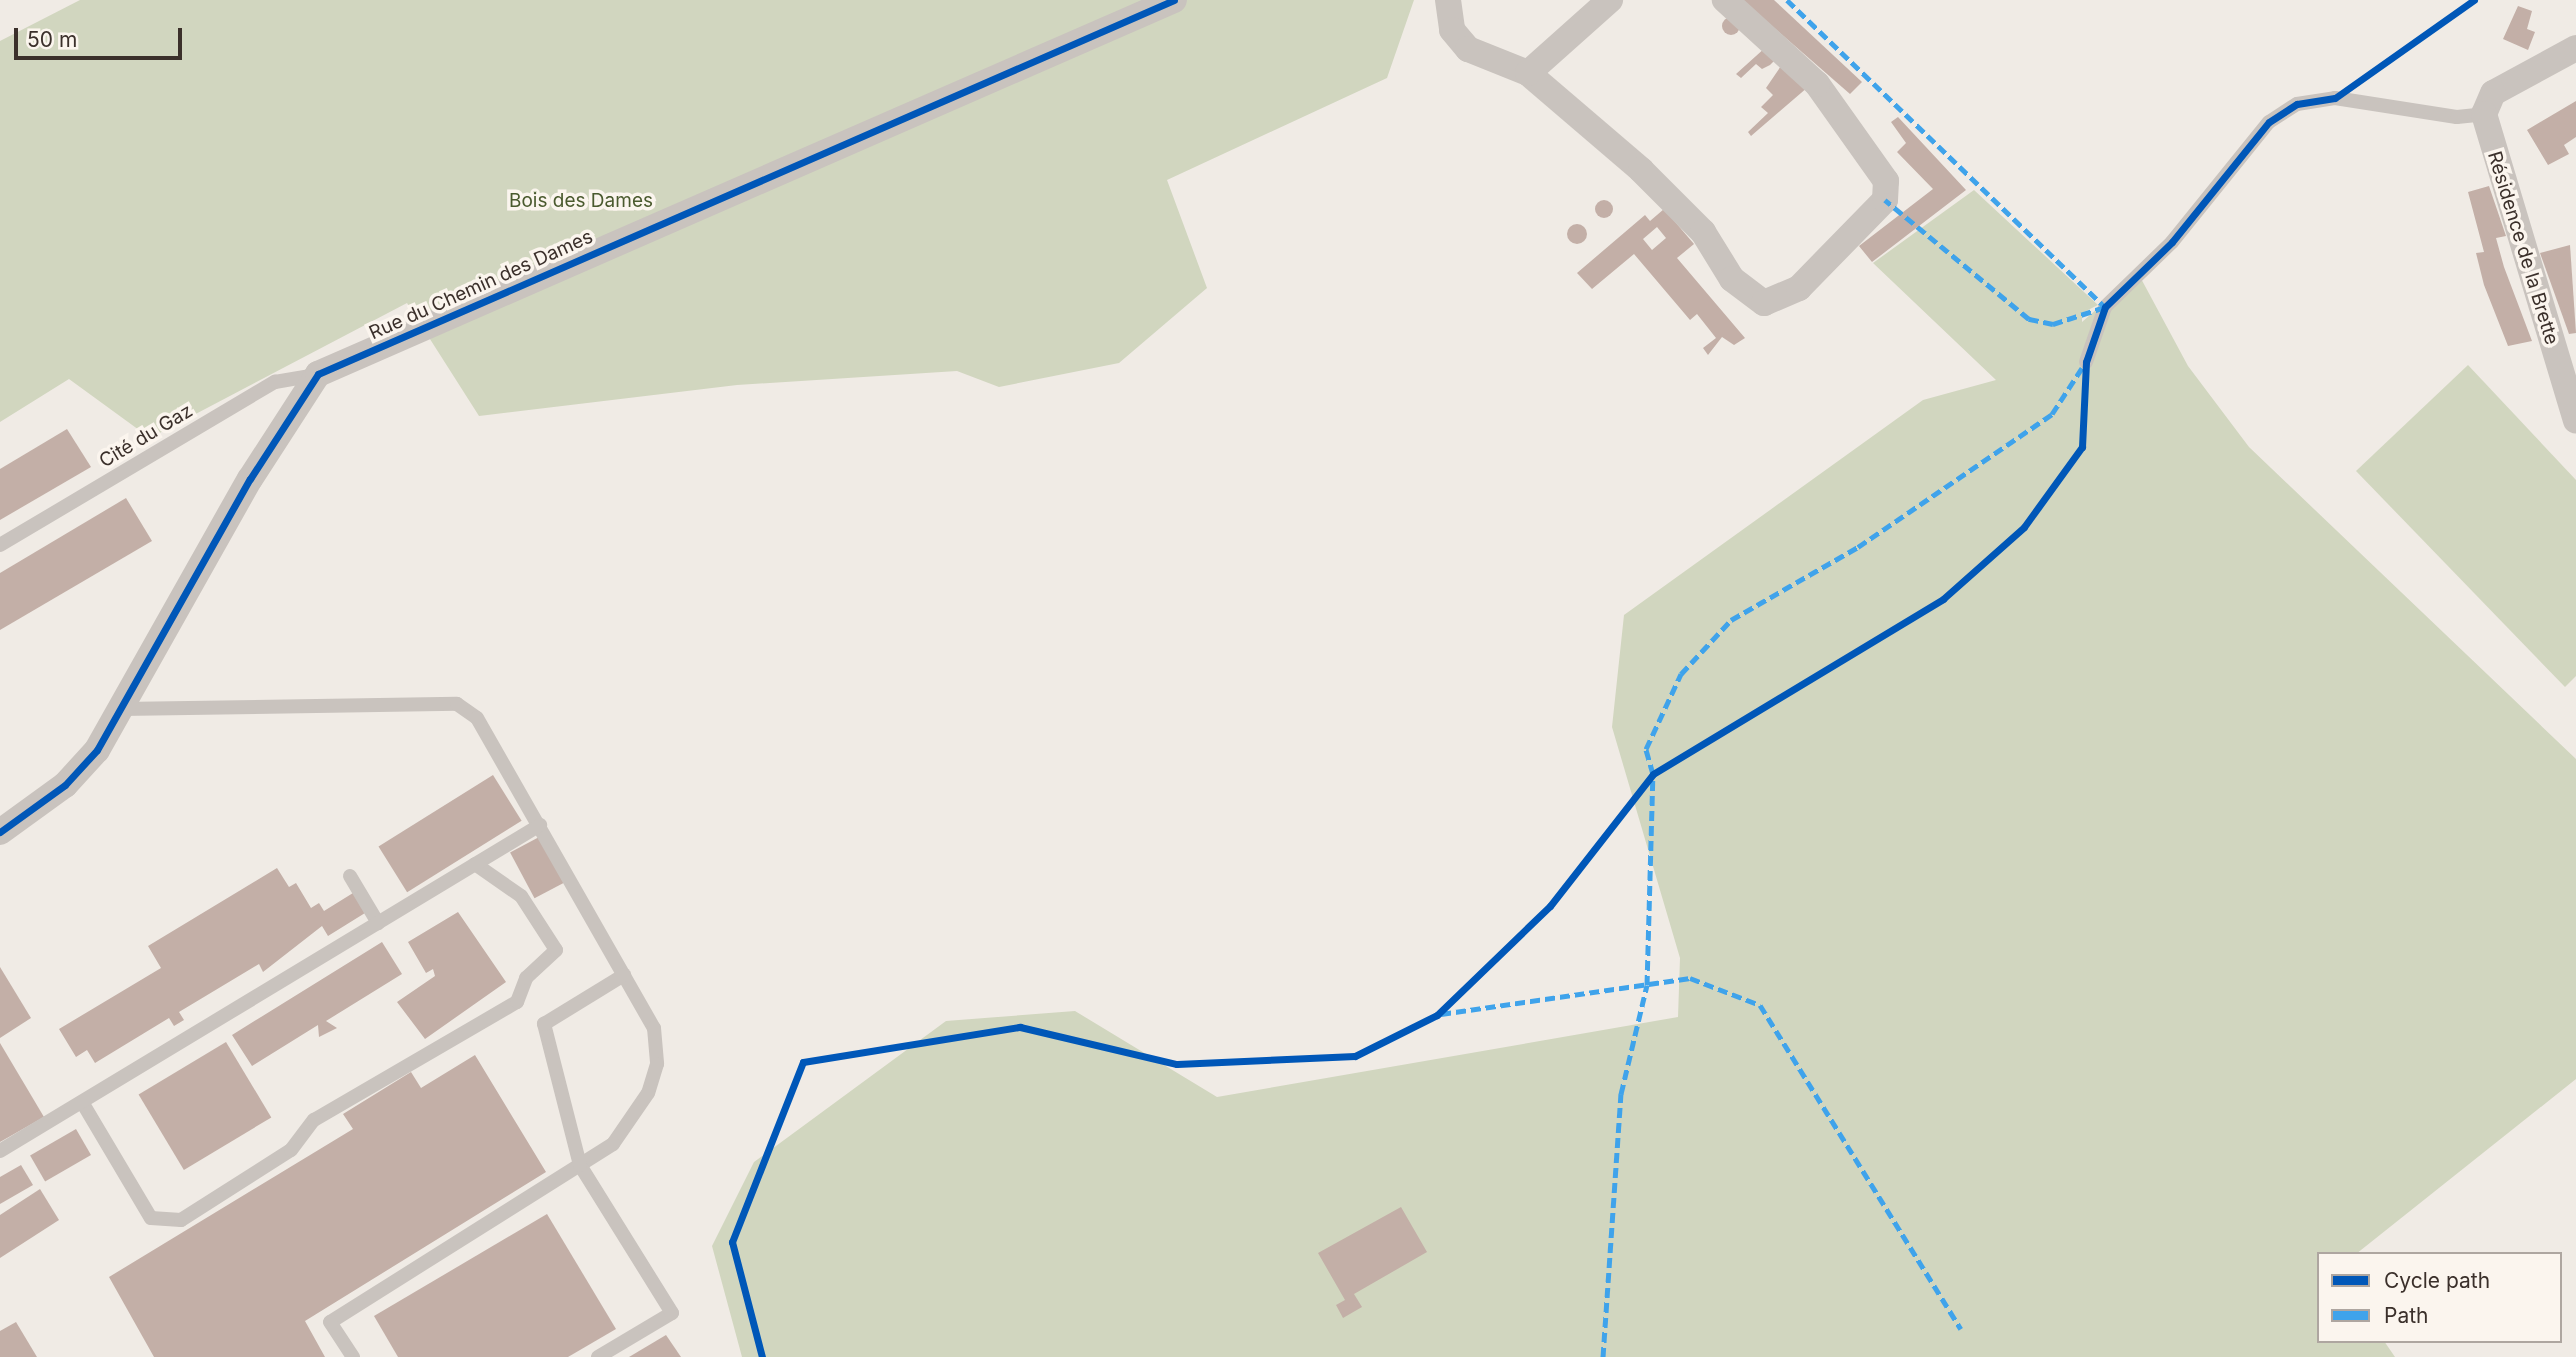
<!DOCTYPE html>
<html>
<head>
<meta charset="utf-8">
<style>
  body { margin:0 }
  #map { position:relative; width:2576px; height:1357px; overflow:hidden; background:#f0ebe5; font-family:Inter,sans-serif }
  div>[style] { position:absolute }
  .green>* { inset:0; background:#d1d6bf }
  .building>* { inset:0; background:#c3afa7; transform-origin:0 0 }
  .round { border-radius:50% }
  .lane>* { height:14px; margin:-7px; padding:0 7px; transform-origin:7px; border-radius:7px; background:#c9c3be }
  .street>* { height:26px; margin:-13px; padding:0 13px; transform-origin:13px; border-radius:13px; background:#c9c3be }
  .quiet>* { height:5px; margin-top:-2.5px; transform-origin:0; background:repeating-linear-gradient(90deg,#3fa3eb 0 10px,transparent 0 15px) }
  .cycleway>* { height:7px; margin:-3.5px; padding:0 3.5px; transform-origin:3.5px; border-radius:3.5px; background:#0057b8 }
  span { translate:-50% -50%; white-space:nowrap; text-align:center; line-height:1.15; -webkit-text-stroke:7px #fbf5ee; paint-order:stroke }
  .park-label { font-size:19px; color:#4a5a2e }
  .street-label { font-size:19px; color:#3b302b }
  .legend { position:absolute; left:2317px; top:1252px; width:245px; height:91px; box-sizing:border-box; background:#fbf5ee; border:2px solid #aea6a0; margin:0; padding:9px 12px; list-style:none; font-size:21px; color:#3b302b }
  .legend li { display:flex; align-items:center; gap:14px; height:35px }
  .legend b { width:35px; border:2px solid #aea6a0 }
  .scale { position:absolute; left:14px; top:28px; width:168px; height:32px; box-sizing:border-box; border:4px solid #3b302b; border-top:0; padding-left:9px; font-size:21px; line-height:24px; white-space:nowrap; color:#3b302b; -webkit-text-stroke:5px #fbf5ee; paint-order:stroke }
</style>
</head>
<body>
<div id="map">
  <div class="green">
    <div style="clip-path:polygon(80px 0,1414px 0,1387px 78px,1167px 180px,1207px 288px,1119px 363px,999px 387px,957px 371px,737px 385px,479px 416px,407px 303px,150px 438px,69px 379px,0 422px,0 41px)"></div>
    <div style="clip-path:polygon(1974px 190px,2098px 305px,2082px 313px,2082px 322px,2138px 273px,2188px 366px,2249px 447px,2576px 759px,2576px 1079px,2356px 1254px,2319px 1254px,2319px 1341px,2384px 1341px,2395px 1357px,742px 1357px,712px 1246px,754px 1162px,946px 1021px,1075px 1011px,1217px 1097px,1678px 1017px,1680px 958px,1612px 727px,1624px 615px,1923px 400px,1996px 380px,1873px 263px)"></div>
    <div style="clip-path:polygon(2468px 365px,2576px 480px,2576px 676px,2565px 687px,2356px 471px)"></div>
  </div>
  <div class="building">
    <div style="clip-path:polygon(1742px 0,1774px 0,1862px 82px,1850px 94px)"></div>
    <div style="clip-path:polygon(2518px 6px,2532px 11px,2527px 29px,2535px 32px,2528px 50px,2503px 39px)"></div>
    <div class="round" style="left:1722px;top:17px;width:18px;height:18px"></div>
    <div style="clip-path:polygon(1766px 47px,1778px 57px,1770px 65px,1762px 69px,1756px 64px,1741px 78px,1736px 74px)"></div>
    <div style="clip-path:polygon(1783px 63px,1808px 87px,1751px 136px,1748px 132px,1768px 113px,1761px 107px,1773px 95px,1766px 88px)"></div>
    <div style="clip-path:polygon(2576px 101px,2576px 137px,2564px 145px,2569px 154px,2548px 165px,2527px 130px)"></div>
    <div style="clip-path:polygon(1898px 117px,1966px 190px,1872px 262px,1859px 246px,1933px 189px,1897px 152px,1906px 143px,1891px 122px)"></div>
    <div style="clip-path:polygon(2489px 186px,2506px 236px,2496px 238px,2504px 267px,2532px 341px,2508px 346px,2484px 285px,2476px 253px,2484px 252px,2468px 192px)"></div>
    <div class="round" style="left:1595px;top:200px;width:18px;height:18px"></div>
    <div style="clip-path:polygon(evenodd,1664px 209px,1694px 244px,1677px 258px,1745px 338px,1734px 345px,1722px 337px,1708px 355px,1703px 348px,1716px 338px,1697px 314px,1690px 320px,1634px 254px,1592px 289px,1577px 273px,1645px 215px,1650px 221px,1664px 209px,1657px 227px,1666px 238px,1652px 250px,1643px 239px,1657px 227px)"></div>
    <div class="round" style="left:1567px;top:224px;width:20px;height:20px"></div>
    <div style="clip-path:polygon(2570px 245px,2576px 333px,2569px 334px,2540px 253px)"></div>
    <div style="clip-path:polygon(67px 429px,91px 467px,0 520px,0 469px)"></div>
    <div style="clip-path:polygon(126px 498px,152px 541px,0 630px,0 573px)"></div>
    <div style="left:493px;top:775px;width:54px;height:135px;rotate:58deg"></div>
    <div style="left:541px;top:836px;width:52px;height:35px;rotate:62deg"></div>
    <div style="clip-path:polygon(277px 868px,289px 887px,296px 883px,311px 908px,319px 903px,324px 911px,353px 893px,365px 913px,328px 936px,322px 926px,263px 972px,259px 964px,179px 1012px,184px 1020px,174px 1026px,169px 1018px,95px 1063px,87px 1050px,76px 1057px,59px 1029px,161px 968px,148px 946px)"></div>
    <div style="clip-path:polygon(458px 912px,506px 982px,425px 1039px,397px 1002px,435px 976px,433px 969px,426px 973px,408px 942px)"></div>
    <div style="clip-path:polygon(382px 942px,402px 974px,326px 1021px,337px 1028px,319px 1037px,318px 1025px,252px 1066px,232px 1035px)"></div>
    <div style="clip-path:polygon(0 967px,31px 1018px,0 1038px)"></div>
    <div style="left:226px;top:1042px;width:88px;height:102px;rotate:59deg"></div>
    <div style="clip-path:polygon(0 1043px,44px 1117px,0 1142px)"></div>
    <div style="clip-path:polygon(475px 1055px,546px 1172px,305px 1321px,325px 1357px,154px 1357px,109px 1277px,353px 1129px,343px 1114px,411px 1072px,421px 1088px)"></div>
    <div style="left:76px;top:1129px;width:30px;height:53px;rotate:60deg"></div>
    <div style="clip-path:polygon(21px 1165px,33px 1185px,0 1204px,0 1177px)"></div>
    <div style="clip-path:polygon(40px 1189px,59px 1220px,0 1258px,0 1215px)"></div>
    <div style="clip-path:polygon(1401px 1207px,1427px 1252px,1354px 1294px,1362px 1307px,1343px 1318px,1336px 1305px,1345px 1300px,1318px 1253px)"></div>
    <div style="clip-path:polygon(547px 1214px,616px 1329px,568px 1357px,398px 1357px,374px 1316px)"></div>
    <div style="clip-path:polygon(16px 1322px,37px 1357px,0 1357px,0 1331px)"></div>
    <div style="clip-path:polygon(666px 1335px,681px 1357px,629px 1357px)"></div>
  </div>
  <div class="lane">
    <div style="left:2086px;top:362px;width:58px;rotate:-70.9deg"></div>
    <div style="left:2105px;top:307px;width:93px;rotate:-44.1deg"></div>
    <div style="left:2172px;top:242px;width:154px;rotate:-51.1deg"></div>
    <div style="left:2269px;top:122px;width:33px;rotate:-33deg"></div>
    <div style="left:2297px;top:104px;width:38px;rotate:-9deg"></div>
    <div style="left:2335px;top:98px;width:123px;rotate:8.9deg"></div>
    <div style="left:2457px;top:117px;width:27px;rotate:-6deg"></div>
    <div style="left:0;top:545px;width:320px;rotate:-30.7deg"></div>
    <div style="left:275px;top:382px;width:42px;rotate:-9.7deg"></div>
    <div style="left:121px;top:709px;width:336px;rotate:-0.9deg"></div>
    <div style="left:457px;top:704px;width:24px;rotate:35deg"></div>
    <div style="left:477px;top:718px;width:357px;rotate:60.3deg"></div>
    <div style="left:654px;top:1028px;width:36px;rotate:85deg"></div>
    <div style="left:657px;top:1064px;width:30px;rotate:107deg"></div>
    <div style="left:648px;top:1093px;width:62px;rotate:124.5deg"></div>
    <div style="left:613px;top:1144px;width:334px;rotate:147.8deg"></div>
    <div style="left:330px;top:1322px;width:42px;rotate:56.7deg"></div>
    <div style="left:350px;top:876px;width:55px;rotate:59.2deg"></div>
    <div style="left:82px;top:1102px;width:135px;rotate:59.3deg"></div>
    <div style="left:151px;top:1218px;width:30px;rotate:4deg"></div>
    <div style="left:181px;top:1220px;width:130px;rotate:-32.5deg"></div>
    <div style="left:291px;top:1150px;width:38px;rotate:-53deg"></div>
    <div style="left:314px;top:1120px;width:235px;rotate:-30.2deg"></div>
    <div style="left:517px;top:1002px;width:26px;rotate:-69deg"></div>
    <div style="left:526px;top:978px;width:41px;rotate:-43deg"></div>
    <div style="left:556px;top:950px;width:64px;rotate:-122.9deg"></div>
    <div style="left:521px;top:896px;width:56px;rotate:-145.2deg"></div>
    <div style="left:0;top:1151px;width:631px;rotate:-31.12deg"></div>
    <div style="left:598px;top:1357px;width:86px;rotate:-30.7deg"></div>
    <div style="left:672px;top:1313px;width:174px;rotate:-121.9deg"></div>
    <div style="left:580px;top:1165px;width:146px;rotate:-104.3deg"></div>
    <div style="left:544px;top:1024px;width:94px;rotate:-31.5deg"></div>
  </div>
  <div class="street">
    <div style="left:1448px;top:0;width:30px;rotate:82deg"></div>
    <div style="left:1452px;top:30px;width:25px;rotate:50deg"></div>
    <div style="left:1468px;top:49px;width:65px;rotate:21.8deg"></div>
    <div style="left:1528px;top:73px;width:149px;rotate:40.6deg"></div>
    <div style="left:1641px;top:170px;width:88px;rotate:45deg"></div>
    <div style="left:1703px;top:232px;width:55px;rotate:58.3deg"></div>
    <div style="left:1732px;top:279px;width:40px;rotate:37deg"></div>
    <div style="left:1764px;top:303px;width:38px;rotate:-23deg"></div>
    <div style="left:1799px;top:288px;width:123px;rotate:-45.7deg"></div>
    <div style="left:1885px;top:200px;width:19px;rotate:-87deg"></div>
    <div style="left:1886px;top:181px;width:119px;rotate:-125.4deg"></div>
    <div style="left:1817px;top:84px;width:125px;rotate:-137.6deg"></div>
    <div style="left:2576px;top:48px;width:94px;rotate:151.5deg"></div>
    <div style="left:2493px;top:93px;width:23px;rotate:113deg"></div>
    <div style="left:2484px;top:114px;width:320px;rotate:73.3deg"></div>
    <div style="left:1528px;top:73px;width:110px;rotate:-41.7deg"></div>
    <div style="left:0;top:832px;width:80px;rotate:-35.9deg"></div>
    <div style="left:65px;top:785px;width:47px;rotate:-47.6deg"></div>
    <div style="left:97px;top:750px;width:311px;rotate:-60.6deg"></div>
    <div style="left:250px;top:479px;width:125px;rotate:-57.1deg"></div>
    <div style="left:318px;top:374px;width:934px;rotate:-23.6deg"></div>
  </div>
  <div class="quiet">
    <div style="left:1787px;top:0;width:442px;rotate:44deg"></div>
    <div style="left:2105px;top:307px;width:55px;rotate:161.9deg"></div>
    <div style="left:2053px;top:324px;width:25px;rotate:-168deg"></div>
    <div style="left:2029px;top:319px;width:187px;rotate:-140.4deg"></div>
    <div style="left:1441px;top:1014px;width:252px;rotate:-8.2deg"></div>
    <div style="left:1690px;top:978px;width:75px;rotate:21.1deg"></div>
    <div style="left:1760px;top:1005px;width:381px;rotate:58.2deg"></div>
    <div style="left:1603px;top:1357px;width:264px;rotate:-86.1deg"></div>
    <div style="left:1621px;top:1094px;width:112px;rotate:-76.6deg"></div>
    <div style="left:1647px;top:985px;width:211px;rotate:-88.4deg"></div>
    <div style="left:1653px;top:774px;width:26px;rotate:-106deg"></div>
    <div style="left:1646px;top:749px;width:83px;rotate:-65deg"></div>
    <div style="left:1681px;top:674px;width:74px;rotate:-47.2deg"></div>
    <div style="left:1731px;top:620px;width:146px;rotate:-29.9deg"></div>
    <div style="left:1858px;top:547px;width:235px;rotate:-34.4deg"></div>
    <div style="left:2052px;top:414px;width:55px;rotate:-56.9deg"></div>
  </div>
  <div class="cycleway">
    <div style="left:0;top:832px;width:80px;rotate:-35.9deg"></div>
    <div style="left:65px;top:785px;width:47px;rotate:-47.6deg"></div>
    <div style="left:97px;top:750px;width:311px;rotate:-60.6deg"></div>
    <div style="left:250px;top:479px;width:125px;rotate:-57.1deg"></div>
    <div style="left:318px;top:374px;width:934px;rotate:-23.6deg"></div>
    <div style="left:762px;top:1357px;width:119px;rotate:-104.6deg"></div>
    <div style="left:732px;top:1242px;width:193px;rotate:-68.5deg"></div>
    <div style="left:803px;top:1062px;width:220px;rotate:-9.2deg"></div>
    <div style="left:1020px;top:1027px;width:161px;rotate:13.3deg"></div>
    <div style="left:1177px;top:1064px;width:178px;rotate:-2.6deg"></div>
    <div style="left:1355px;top:1056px;width:92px;rotate:-26.6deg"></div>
    <div style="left:1437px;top:1015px;width:157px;rotate:-44deg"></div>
    <div style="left:1550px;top:906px;width:167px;rotate:-52deg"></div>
    <div style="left:1653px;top:774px;width:339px;rotate:-31.1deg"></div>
    <div style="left:1943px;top:599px;width:108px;rotate:-41.6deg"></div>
    <div style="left:2024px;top:527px;width:99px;rotate:-54.1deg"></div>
    <div style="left:2082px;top:447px;width:85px;rotate:-87.3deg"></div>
    <div style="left:2086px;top:362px;width:58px;rotate:-70.9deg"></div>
    <div style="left:2105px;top:307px;width:93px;rotate:-44.1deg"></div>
    <div style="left:2172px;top:242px;width:154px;rotate:-51.1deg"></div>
    <div style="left:2269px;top:122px;width:33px;rotate:-33deg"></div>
    <div style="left:2297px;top:104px;width:38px;rotate:-9deg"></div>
    <div style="left:2335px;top:98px;width:170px;rotate:-35.2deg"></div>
  </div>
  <div class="park-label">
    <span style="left:581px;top:201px">Bois des Dames</span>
  </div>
  <div class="street-label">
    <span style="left:2523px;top:248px;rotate:73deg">Résidence de la Brette</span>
    <span style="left:481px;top:285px;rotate:-24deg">Rue du Chemin des Dames</span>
    <span style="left:146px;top:436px;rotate:-31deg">Cité du Gaz</span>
  </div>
  <ul class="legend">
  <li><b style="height:9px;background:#0057b8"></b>Cycle path</li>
  <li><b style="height:9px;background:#3fa3eb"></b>Path</li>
  </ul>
  <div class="scale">50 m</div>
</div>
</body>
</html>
